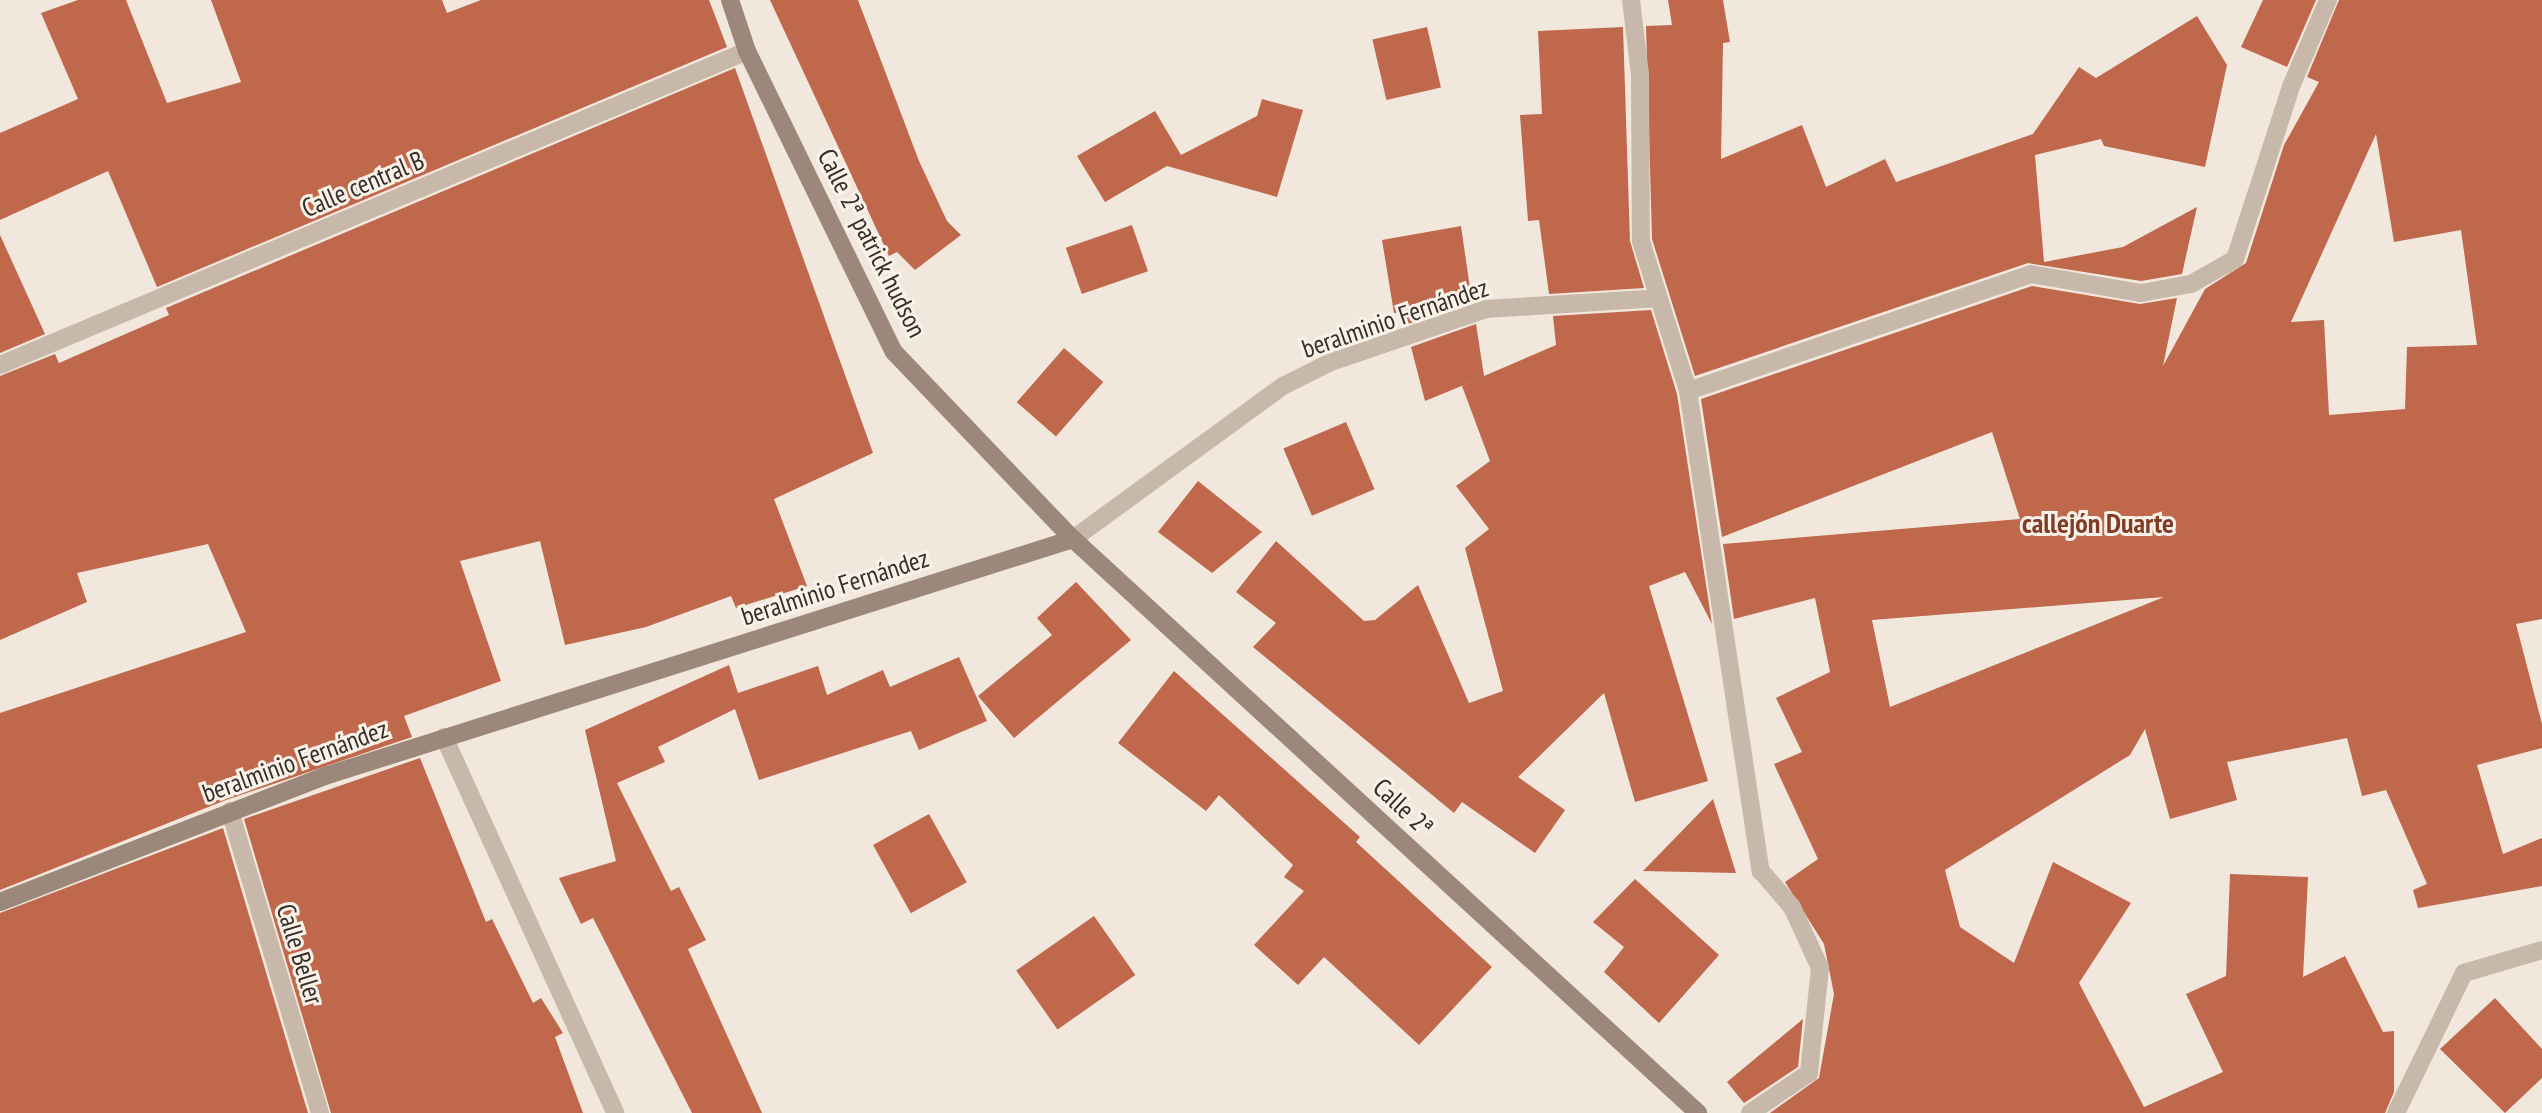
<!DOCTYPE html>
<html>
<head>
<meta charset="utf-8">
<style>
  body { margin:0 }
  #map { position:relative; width:2542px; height:1113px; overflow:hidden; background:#f1e7dd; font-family:"PT Sans Narrow",sans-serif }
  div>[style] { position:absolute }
  .building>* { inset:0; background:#bf684c; transform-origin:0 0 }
  .street>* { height:18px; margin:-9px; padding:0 9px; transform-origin:9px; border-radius:9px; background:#c8b8a9 }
  .secondary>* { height:18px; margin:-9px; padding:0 9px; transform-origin:9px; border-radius:9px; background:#9c877b }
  span { translate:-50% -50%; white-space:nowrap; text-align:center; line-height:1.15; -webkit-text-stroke:6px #f9f2e9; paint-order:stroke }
  .street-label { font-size:26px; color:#362d29 }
  .neighbourhood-label { font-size:28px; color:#813c26; font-weight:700 }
</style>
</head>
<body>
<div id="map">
  <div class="building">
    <div style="clip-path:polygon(78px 0,126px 0,167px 103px,241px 82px,211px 0,442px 0,447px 13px,481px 0,709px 0,727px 47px,157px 287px,108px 171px,0 220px,0 133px,78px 99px,41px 13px)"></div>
    <div style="clip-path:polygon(770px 0,858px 0,919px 161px,947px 221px,961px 235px,915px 270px,897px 252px,889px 256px)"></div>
    <div style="clip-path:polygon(1668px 0,1723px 0,1730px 42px,1723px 43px,1721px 159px,1802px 125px,1826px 187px,1885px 159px,1896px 182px,2033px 134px,2079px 67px,2096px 78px,2197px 16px,2227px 65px,2205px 167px,2104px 146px,2101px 139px,2035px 155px,2044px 262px,2123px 247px,2197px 207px,2182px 274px,2141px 281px,2028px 263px,1695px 376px,1652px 239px,1646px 26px,1672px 25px)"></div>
    <div style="clip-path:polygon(2263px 0,2316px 0,2287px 67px,2241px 47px)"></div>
    <div style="clip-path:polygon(evenodd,2339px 0,2542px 0,2542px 619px,2516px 624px,2542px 724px,2542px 748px,2477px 765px,2503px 854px,2542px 838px,2542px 886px,2418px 908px,2413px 890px,2427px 884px,2386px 790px,2362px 796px,2347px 738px,2227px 762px,2237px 800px,2170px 819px,2145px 729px,2130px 755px,1945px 870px,1960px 927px,2014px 963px,2053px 862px,2131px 903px,2079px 983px,2144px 1107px,2223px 1072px,2186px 994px,2226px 976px,2230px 874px,2308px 877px,2303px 977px,2345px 956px,2383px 1032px,2394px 1031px,2394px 1092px,2385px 1113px,1770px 1113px,1819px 1078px,1834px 994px,1824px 944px,1785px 882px,1818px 859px,1774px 764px,1802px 752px,1776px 698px,1830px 672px,1815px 598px,1734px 619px,1723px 544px,2020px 519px,1992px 432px,1722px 537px,1701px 399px,2032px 286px,2140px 304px,2177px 298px,2163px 366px,2205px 289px,2246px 263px,2284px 145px,2319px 82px,2307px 77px,2339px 0,2376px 134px,2394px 242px,2461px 230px,2477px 345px,2407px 347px,2405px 409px,2329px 415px,2324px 320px,2291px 322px,2376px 134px,2339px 0,2164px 597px,1890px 707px,1872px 620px,2164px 597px)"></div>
    <div style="left:1427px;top:27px;width:62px;height:56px;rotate:77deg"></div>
    <div style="clip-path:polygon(1623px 27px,1630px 241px,1644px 288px,1549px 294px,1539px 220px,1528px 221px,1520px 115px,1542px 114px,1538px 31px)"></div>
    <div style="clip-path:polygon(735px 68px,873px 453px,774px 499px,807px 586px,736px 608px,731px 596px,646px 627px,565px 645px,540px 541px,460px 561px,501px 681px,404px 716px,412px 737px,226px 800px,0 890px,0 713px,246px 632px,208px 544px,77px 573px,87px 602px,0 640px,0 376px,55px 354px,59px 363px,169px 315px,166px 308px)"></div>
    <div style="clip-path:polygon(1262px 99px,1303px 110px,1277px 197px,1167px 166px,1105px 202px,1077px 156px,1155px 111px,1181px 155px,1257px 116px)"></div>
    <div style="left:1132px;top:225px;width:49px;height:70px;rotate:71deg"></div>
    <div style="clip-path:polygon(1461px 226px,1472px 302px,1405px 325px,1402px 312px,1394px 313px,1382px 240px)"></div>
    <div style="clip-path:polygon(0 235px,45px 334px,0 353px)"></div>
    <div style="clip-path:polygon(1651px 310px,1677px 394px,1712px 624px,1685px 572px,1649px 586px,1708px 781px,1635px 802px,1604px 693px,1518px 777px,1565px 810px,1535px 853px,1462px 802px,1454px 813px,1253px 647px,1276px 623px,1236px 592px,1276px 541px,1364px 621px,1375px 620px,1418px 585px,1469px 703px,1503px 691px,1465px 548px,1489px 529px,1456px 486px,1490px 461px,1462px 386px,1481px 378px,1425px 401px,1411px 347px,1476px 324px,1484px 376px,1556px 345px,1553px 316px)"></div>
    <div style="left:1064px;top:348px;width:52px;height:72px;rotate:41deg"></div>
    <div style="left:1346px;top:422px;width:73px;height:68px;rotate:67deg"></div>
    <div style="clip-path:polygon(1198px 481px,1262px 532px,1212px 573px,1158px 532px)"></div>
    <div style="clip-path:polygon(1076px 582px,1131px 640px,1014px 738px,978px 696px,1052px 635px,1037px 618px)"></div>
    <div style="clip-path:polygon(959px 657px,987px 721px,919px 750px,911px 731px,759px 780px,735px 709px,658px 747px,665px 762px,617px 783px,671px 891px,679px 887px,706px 940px,688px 949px,762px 1113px,692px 1113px,593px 918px,581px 924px,559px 878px,616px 861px,585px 730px,729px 665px,738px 693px,818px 666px,827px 695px,883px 670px,890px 687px)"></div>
    <div style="clip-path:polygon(1174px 671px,1360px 837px,1356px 842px,1492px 967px,1419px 1045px,1324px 957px,1298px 985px,1254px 945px,1304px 891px,1284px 877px,1293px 865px,1219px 795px,1206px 811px,1118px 743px)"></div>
    <div style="clip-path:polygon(420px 758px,486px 922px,492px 919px,533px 1003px,541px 998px,563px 1033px,555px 1037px,583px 1113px,331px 1113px,244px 819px)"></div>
    <div style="clip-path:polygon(1713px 799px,1736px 873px,1643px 871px)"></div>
    <div style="left:929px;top:814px;width:78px;height:64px;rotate:61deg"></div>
    <div style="clip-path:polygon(223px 828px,308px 1113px,0 1113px,0 913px)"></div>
    <div style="clip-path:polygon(1635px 879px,1719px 955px,1659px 1023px,1604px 972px,1624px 947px,1593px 922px)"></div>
    <div style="left:1094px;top:916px;width:72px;height:95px;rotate:55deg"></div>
    <div style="clip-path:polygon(2495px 998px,2542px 1049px,2542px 1078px,2505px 1113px,2440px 1049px)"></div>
    <div style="clip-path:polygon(1803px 1019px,1798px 1067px,1744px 1103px,1727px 1082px)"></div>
  </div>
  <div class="street">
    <div style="left:1631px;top:0;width:75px;rotate:83.1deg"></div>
    <div style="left:1640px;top:74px;width:167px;rotate:89.7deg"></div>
    <div style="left:1641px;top:241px;width:157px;rotate:72.6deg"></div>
    <div style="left:1688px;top:391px;width:486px;rotate:81.4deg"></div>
    <div style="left:1761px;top:871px;width:48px;rotate:49.3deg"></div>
    <div style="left:1792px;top:907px;width:67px;rotate:65.3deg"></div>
    <div style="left:1820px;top:968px;width:106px;rotate:96deg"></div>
    <div style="left:1809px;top:1073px;width:71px;rotate:145.9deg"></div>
    <div style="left:0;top:365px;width:810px;rotate:-22.8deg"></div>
    <div style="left:1688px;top:391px;width:362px;rotate:-18.8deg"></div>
    <div style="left:2031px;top:274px;width:112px;rotate:9.8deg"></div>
    <div style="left:2141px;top:293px;width:51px;rotate:-10.2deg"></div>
    <div style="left:2191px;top:284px;width:51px;rotate:-29.6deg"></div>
    <div style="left:2235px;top:259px;width:184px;rotate:-72deg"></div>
    <div style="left:2292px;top:84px;width:91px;rotate:-66.8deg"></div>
    <div style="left:1073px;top:539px;width:260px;rotate:-36.1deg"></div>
    <div style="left:1283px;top:386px;width:54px;rotate:-26.6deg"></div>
    <div style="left:1331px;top:362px;width:164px;rotate:-18.9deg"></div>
    <div style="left:1486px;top:309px;width:173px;rotate:-3.6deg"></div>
    <div style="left:444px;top:737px;width:413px;rotate:65.5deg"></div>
    <div style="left:230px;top:811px;width:315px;rotate:73.4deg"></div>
    <div style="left:2396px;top:1113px;width:156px;rotate:-64.1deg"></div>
    <div style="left:2464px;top:973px;width:81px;rotate:-16.4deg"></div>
  </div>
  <div class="secondary">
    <div style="left:730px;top:0;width:54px;rotate:71.6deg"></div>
    <div style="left:747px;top:51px;width:335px;rotate:64deg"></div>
    <div style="left:894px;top:352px;width:259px;rotate:46.3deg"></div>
    <div style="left:1073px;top:539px;width:849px;rotate:42.56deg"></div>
    <div style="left:0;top:902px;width:349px;rotate:-21.2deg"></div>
    <div style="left:325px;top:776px;width:785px;rotate:-17.58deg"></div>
  </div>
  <div class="street-label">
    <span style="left:363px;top:184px;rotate:-23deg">Calle central B</span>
    <span style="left:872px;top:243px;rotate:63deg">Calle 2ª patrick hudson</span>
    <span style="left:1395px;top:318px;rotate:-19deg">beralminio Fernández</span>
    <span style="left:835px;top:587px;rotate:-18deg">beralminio Fernández</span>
    <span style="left:295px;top:761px;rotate:-20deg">beralminio Fernández</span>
    <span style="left:1403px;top:807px;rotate:43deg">Calle 2ª</span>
    <span style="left:300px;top:954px;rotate:73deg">Calle Beller</span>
  </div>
  <div class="neighbourhood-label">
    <span style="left:2098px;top:523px">callejón Duarte</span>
  </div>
</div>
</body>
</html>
